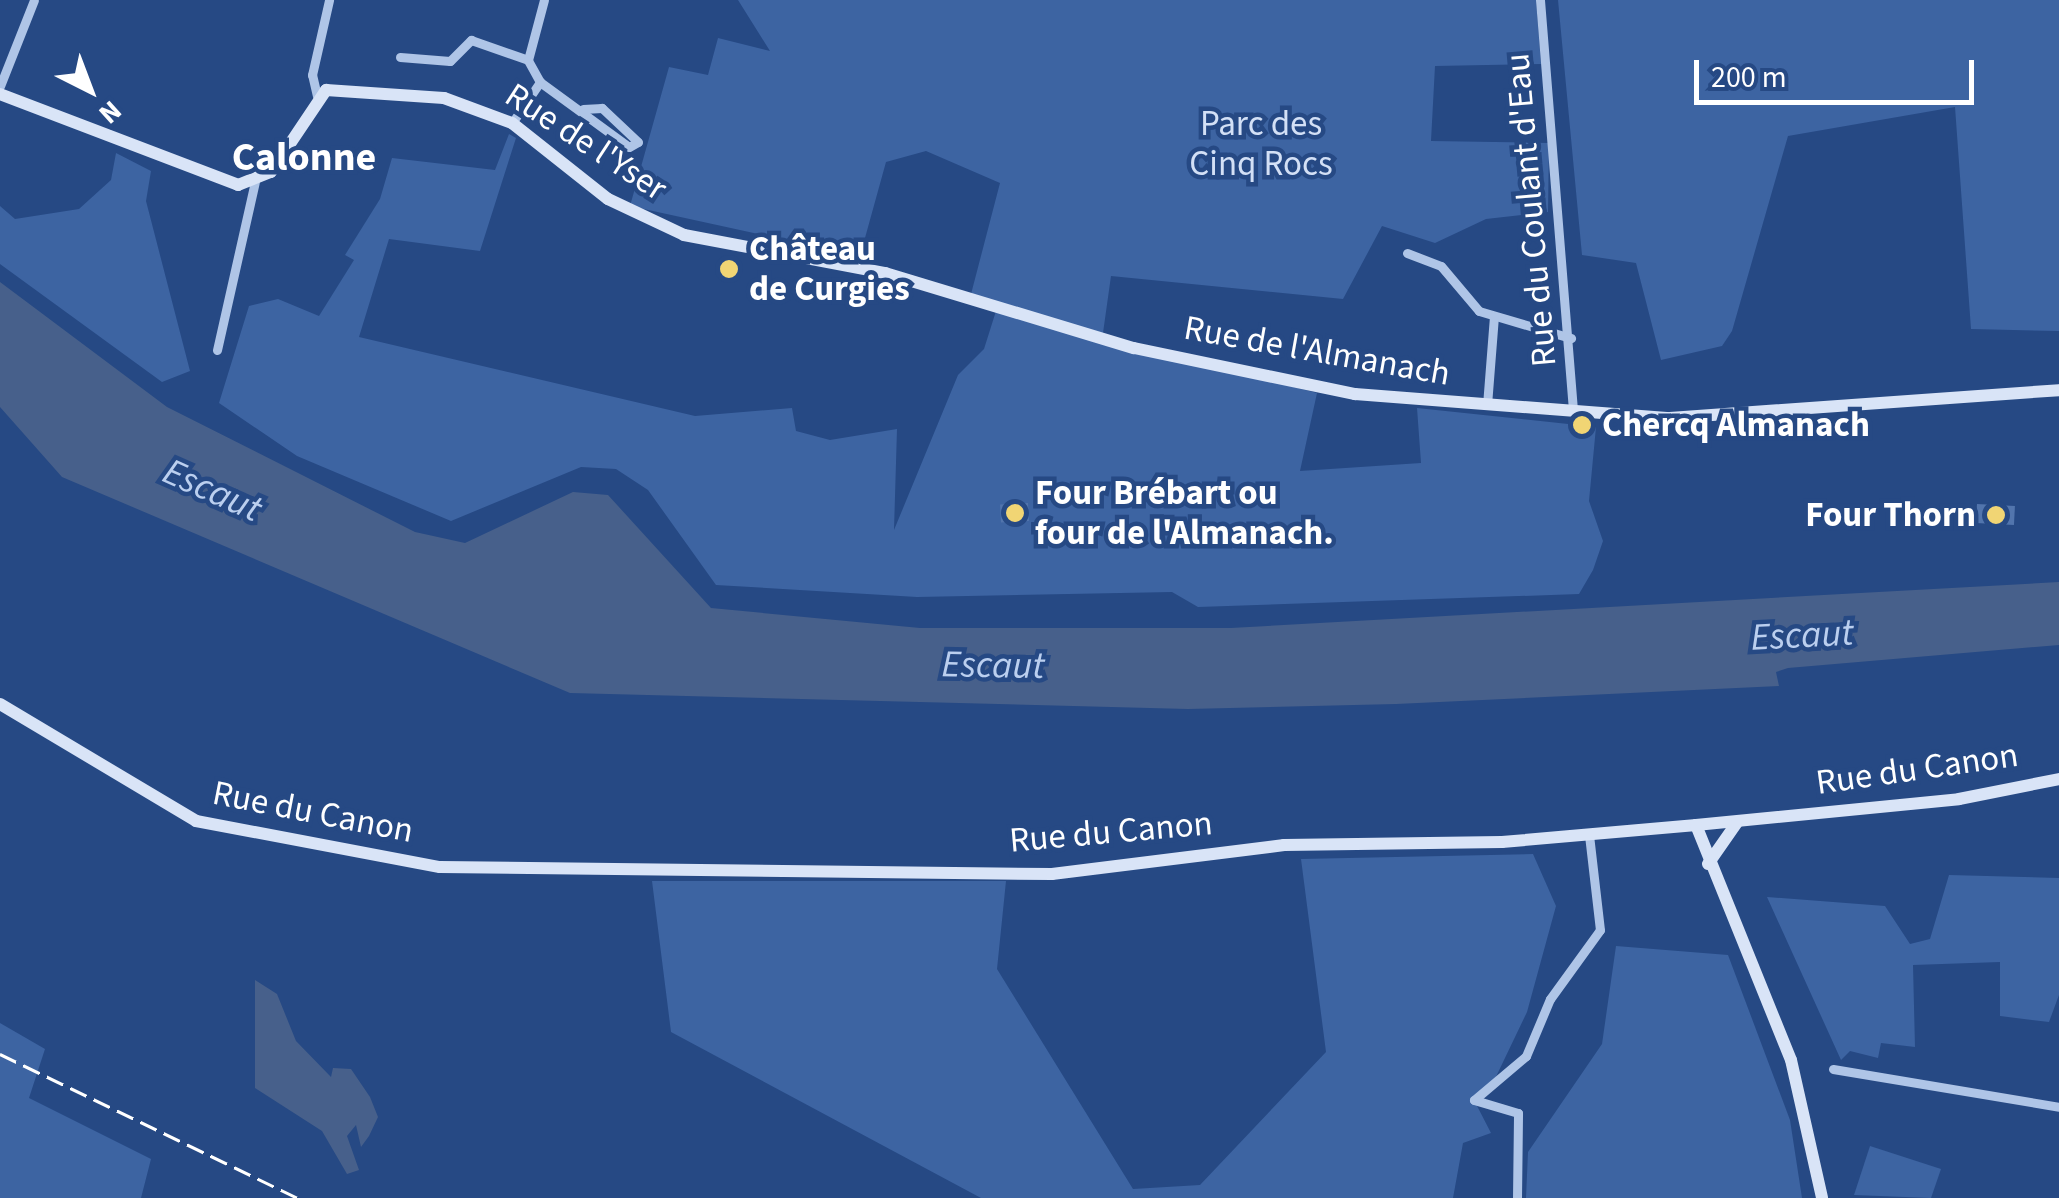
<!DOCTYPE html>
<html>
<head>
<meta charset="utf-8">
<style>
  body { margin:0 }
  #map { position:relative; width:2059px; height:1198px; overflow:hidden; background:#264984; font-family:"Source Sans 3",sans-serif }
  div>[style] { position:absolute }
  .green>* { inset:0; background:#3d64a2 }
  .water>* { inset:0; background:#47608b }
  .building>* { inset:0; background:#5275ad; transform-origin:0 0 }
  .street>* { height:9px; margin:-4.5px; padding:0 4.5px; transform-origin:4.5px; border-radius:4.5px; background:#afc5e7 }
  .secondary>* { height:12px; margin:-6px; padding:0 6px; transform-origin:6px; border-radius:6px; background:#d9e4f7 }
  .rail>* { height:2.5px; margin-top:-1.25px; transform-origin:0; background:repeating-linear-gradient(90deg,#fff 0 18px,transparent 0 26px) }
  .dots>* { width:28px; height:28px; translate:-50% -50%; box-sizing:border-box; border:5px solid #264984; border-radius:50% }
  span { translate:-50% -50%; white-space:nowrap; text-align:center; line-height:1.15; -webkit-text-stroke:9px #264984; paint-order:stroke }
  .park-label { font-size:35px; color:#d3e0f6 }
  .street-label { font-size:35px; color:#fff }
  .poi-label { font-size:35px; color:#fff; font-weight:700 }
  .left { translate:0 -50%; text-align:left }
  .right { translate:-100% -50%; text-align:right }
  .water-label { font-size:38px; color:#bbcfef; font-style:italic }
  .quarter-label { font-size:40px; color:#fff; font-weight:700 }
  .north { position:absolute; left:40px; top:40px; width:100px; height:100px; -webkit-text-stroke:8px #264984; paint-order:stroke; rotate:138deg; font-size:28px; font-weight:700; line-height:40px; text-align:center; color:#fff }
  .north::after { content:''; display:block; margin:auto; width:35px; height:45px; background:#fff; clip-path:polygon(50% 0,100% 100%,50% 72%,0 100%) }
  .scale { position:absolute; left:1694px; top:60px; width:280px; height:45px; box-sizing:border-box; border:5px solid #fff; border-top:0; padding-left:12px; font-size:30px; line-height:35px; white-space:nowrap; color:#fff; -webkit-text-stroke:8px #264984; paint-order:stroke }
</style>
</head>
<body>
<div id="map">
  <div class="green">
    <div style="clip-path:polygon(738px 0,1536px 0,1541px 64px,1435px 66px,1431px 141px,1549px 143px,1548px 212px,1486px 219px,1435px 243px,1382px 226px,1343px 299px,1111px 276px,1103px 333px,970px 298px,1000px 183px,926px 151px,886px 162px,860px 256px,630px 206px,669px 67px,708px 75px,718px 38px,770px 51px)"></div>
    <div style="clip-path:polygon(1558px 0,2059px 0,2059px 331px,1971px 329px,1955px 107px,1788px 136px,1732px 331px,1722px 346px,1661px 360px,1636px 263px,1582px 255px)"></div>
    <div style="clip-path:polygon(509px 134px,516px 138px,480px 251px,389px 239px,359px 337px,695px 416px,792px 408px,796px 431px,830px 440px,897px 429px,894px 530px,958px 375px,984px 349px,996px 311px,1317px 393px,1300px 471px,1421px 463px,1417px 408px,1596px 427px,1589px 501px,1603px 541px,1593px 570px,1579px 594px,1198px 607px,1172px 592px,917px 597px,716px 585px,648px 490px,616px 469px,581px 467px,451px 521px,297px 456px,219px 403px,249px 306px,278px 299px,319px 316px,354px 260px,345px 255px,380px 199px,392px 158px,495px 170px)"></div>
    <div style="clip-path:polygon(116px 153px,151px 171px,146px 201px,190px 371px,162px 382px,0 264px,0 206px,15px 219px,79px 209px,111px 180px)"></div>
    <div style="clip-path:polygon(1533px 854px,1556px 906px,1527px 1012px,1493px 1083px,1474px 1100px,1491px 1133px,1463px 1143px,1453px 1198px,981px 1198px,671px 1032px,652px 881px,1006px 881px,997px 969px,1133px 1189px,1200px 1185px,1326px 1052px,1301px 859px)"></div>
    <div style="clip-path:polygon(1949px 875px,2059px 878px,2059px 995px,2049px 1022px,2000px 1016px,2000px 962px,1913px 965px,1915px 1047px,1881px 1043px,1878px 1058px,1850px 1051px,1841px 1060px,1767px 897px,1885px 906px,1910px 944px,1930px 939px)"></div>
    <div style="clip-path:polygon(1616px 946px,1728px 955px,1790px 1120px,1802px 1198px,1526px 1198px,1528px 1152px,1602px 1044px)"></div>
    <div style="clip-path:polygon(0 1023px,45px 1049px,29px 1098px,151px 1159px,141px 1198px,0 1198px)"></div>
    <div style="clip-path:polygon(1870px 1146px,1941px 1169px,1931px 1198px,1854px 1195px)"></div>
  </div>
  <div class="water">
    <div style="clip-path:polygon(0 282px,167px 407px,415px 532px,465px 543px,573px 492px,608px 495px,711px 608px,920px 628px,1231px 628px,2059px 582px,2059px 645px,1788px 668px,1776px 672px,1779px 686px,1396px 704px,1188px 709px,570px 693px,62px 477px,0 407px)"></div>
    <div style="clip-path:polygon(255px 980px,277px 994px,296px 1041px,331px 1077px,333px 1068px,351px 1069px,370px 1097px,378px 1117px,369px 1136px,361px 1147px,356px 1125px,347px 1136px,359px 1170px,347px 1174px,322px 1131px,255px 1088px)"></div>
  </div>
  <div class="building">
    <div style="left:1028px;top:503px;width:18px;height:28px;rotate:87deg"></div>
    <div style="left:1977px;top:504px;width:38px;height:19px;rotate:3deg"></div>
  </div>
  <div class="street">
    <div style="left:1540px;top:0;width:413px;rotate:85.4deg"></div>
    <div style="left:400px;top:57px;width:50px;rotate:4.6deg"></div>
    <div style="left:450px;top:61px;width:30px;rotate:-45deg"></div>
    <div style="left:471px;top:40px;width:60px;rotate:19.3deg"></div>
    <div style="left:540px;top:82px;width:110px;rotate:36.1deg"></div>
    <div style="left:629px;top:147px;width:10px;rotate:-29deg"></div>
    <div style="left:638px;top:142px;width:50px;rotate:-136.6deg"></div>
    <div style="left:602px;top:108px;width:19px;rotate:177deg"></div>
    <div style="left:0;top:86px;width:92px;rotate:-68.4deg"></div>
    <div style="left:317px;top:96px;width:22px;rotate:-103deg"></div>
    <div style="left:312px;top:75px;width:77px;rotate:-77.2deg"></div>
    <div style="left:512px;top:123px;width:50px;rotate:-55.7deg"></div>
    <div style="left:540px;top:82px;width:25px;rotate:-119deg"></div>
    <div style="left:528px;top:60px;width:62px;rotate:-75.1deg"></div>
    <div style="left:1407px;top:253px;width:36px;rotate:21deg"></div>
    <div style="left:1441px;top:266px;width:59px;rotate:49.8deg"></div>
    <div style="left:1479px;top:311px;width:96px;rotate:16.4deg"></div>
    <div style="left:217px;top:350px;width:172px;rotate:-77.3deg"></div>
    <div style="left:1487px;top:405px;width:88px;rotate:-85.5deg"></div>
    <div style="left:1833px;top:1069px;width:229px;rotate:9.5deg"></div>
    <div style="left:1517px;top:1198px;width:85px;rotate:-89.3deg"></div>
    <div style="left:1518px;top:1113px;width:46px;rotate:-163.5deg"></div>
    <div style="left:1474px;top:1100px;width:68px;rotate:-40.2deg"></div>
    <div style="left:1526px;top:1056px;width:62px;rotate:-67.2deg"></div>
    <div style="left:1550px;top:999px;width:85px;rotate:-54.1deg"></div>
    <div style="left:1600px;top:930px;width:96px;rotate:-96.6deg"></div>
  </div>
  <div class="secondary">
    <div style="left:0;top:94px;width:255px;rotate:20.9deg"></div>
    <div style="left:238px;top:185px;width:35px;rotate:-22deg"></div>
    <div style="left:271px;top:172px;width:99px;rotate:-56.1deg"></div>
    <div style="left:326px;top:90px;width:118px;rotate:3.9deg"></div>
    <div style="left:444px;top:98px;width:72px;rotate:20.2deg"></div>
    <div style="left:512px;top:123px;width:122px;rotate:38.4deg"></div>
    <div style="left:608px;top:199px;width:84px;rotate:25.3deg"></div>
    <div style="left:684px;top:235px;width:205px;rotate:10.7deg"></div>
    <div style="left:885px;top:273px;width:260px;rotate:16.8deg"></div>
    <div style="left:1134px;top:348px;width:226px;rotate:11.8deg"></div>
    <div style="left:1355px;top:394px;width:316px;rotate:4.4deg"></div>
    <div style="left:1670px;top:418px;width:390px;rotate:-4.1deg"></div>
    <div style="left:0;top:704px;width:228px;rotate:30.8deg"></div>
    <div style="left:196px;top:821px;width:248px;rotate:10.7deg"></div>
    <div style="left:440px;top:867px;width:612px;rotate:0.66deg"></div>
    <div style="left:1052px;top:874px;width:234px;rotate:-7.1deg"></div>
    <div style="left:1284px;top:845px;width:218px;rotate:-0.8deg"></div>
    <div style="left:1502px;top:842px;width:195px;rotate:-5deg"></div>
    <div style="left:1696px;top:825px;width:264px;rotate:-5.6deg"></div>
    <div style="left:1959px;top:799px;width:102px;rotate:-11.3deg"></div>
    <div style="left:1696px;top:825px;width:253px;rotate:68deg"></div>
    <div style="left:1791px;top:1060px;width:141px;rotate:77.3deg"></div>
    <div style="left:1708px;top:864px;width:52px;rotate:-55.1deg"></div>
  </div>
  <div class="rail">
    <div style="left:0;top:1054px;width:331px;rotate:25.8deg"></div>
  </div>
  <div class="dots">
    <div style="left:729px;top:269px;background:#f1d574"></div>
    <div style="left:1582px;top:425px;background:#f1d574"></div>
    <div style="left:1015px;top:513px;background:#f1d574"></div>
    <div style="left:1996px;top:515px;background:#f1d574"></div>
  </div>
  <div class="park-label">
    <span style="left:1261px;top:144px">Parc des<br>Cinq Rocs</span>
  </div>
  <div class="street-label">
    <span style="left:586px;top:142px;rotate:33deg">Rue de l'Yser</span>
    <span style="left:1531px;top:210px;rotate:-95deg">Rue du Coulant d'Eau</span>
    <span style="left:1317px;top:351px;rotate:10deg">Rue de l'Almanach</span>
    <span style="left:1917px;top:769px;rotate:-8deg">Rue du Canon</span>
    <span style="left:313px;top:812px;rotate:11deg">Rue du Canon</span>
    <span style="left:1111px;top:832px;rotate:-5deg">Rue du Canon</span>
  </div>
  <div class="poi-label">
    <span class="left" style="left:749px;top:269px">Château<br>de Curgies</span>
    <span class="left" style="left:1602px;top:425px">Chercq Almanach</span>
    <span class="left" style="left:1035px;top:513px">Four Brébart ou<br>four de l'Almanach.</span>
    <span class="right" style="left:1976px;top:515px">Four Thorn</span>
  </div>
  <div class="water-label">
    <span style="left:212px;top:491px;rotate:24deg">Escaut</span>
    <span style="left:1802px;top:636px;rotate:-3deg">Escaut</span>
    <span style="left:993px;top:666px;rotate:1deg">Escaut</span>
  </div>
  <div class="quarter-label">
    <span style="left:304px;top:158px">Calonne</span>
  </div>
  <div class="north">N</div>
  <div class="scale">200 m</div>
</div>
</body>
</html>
